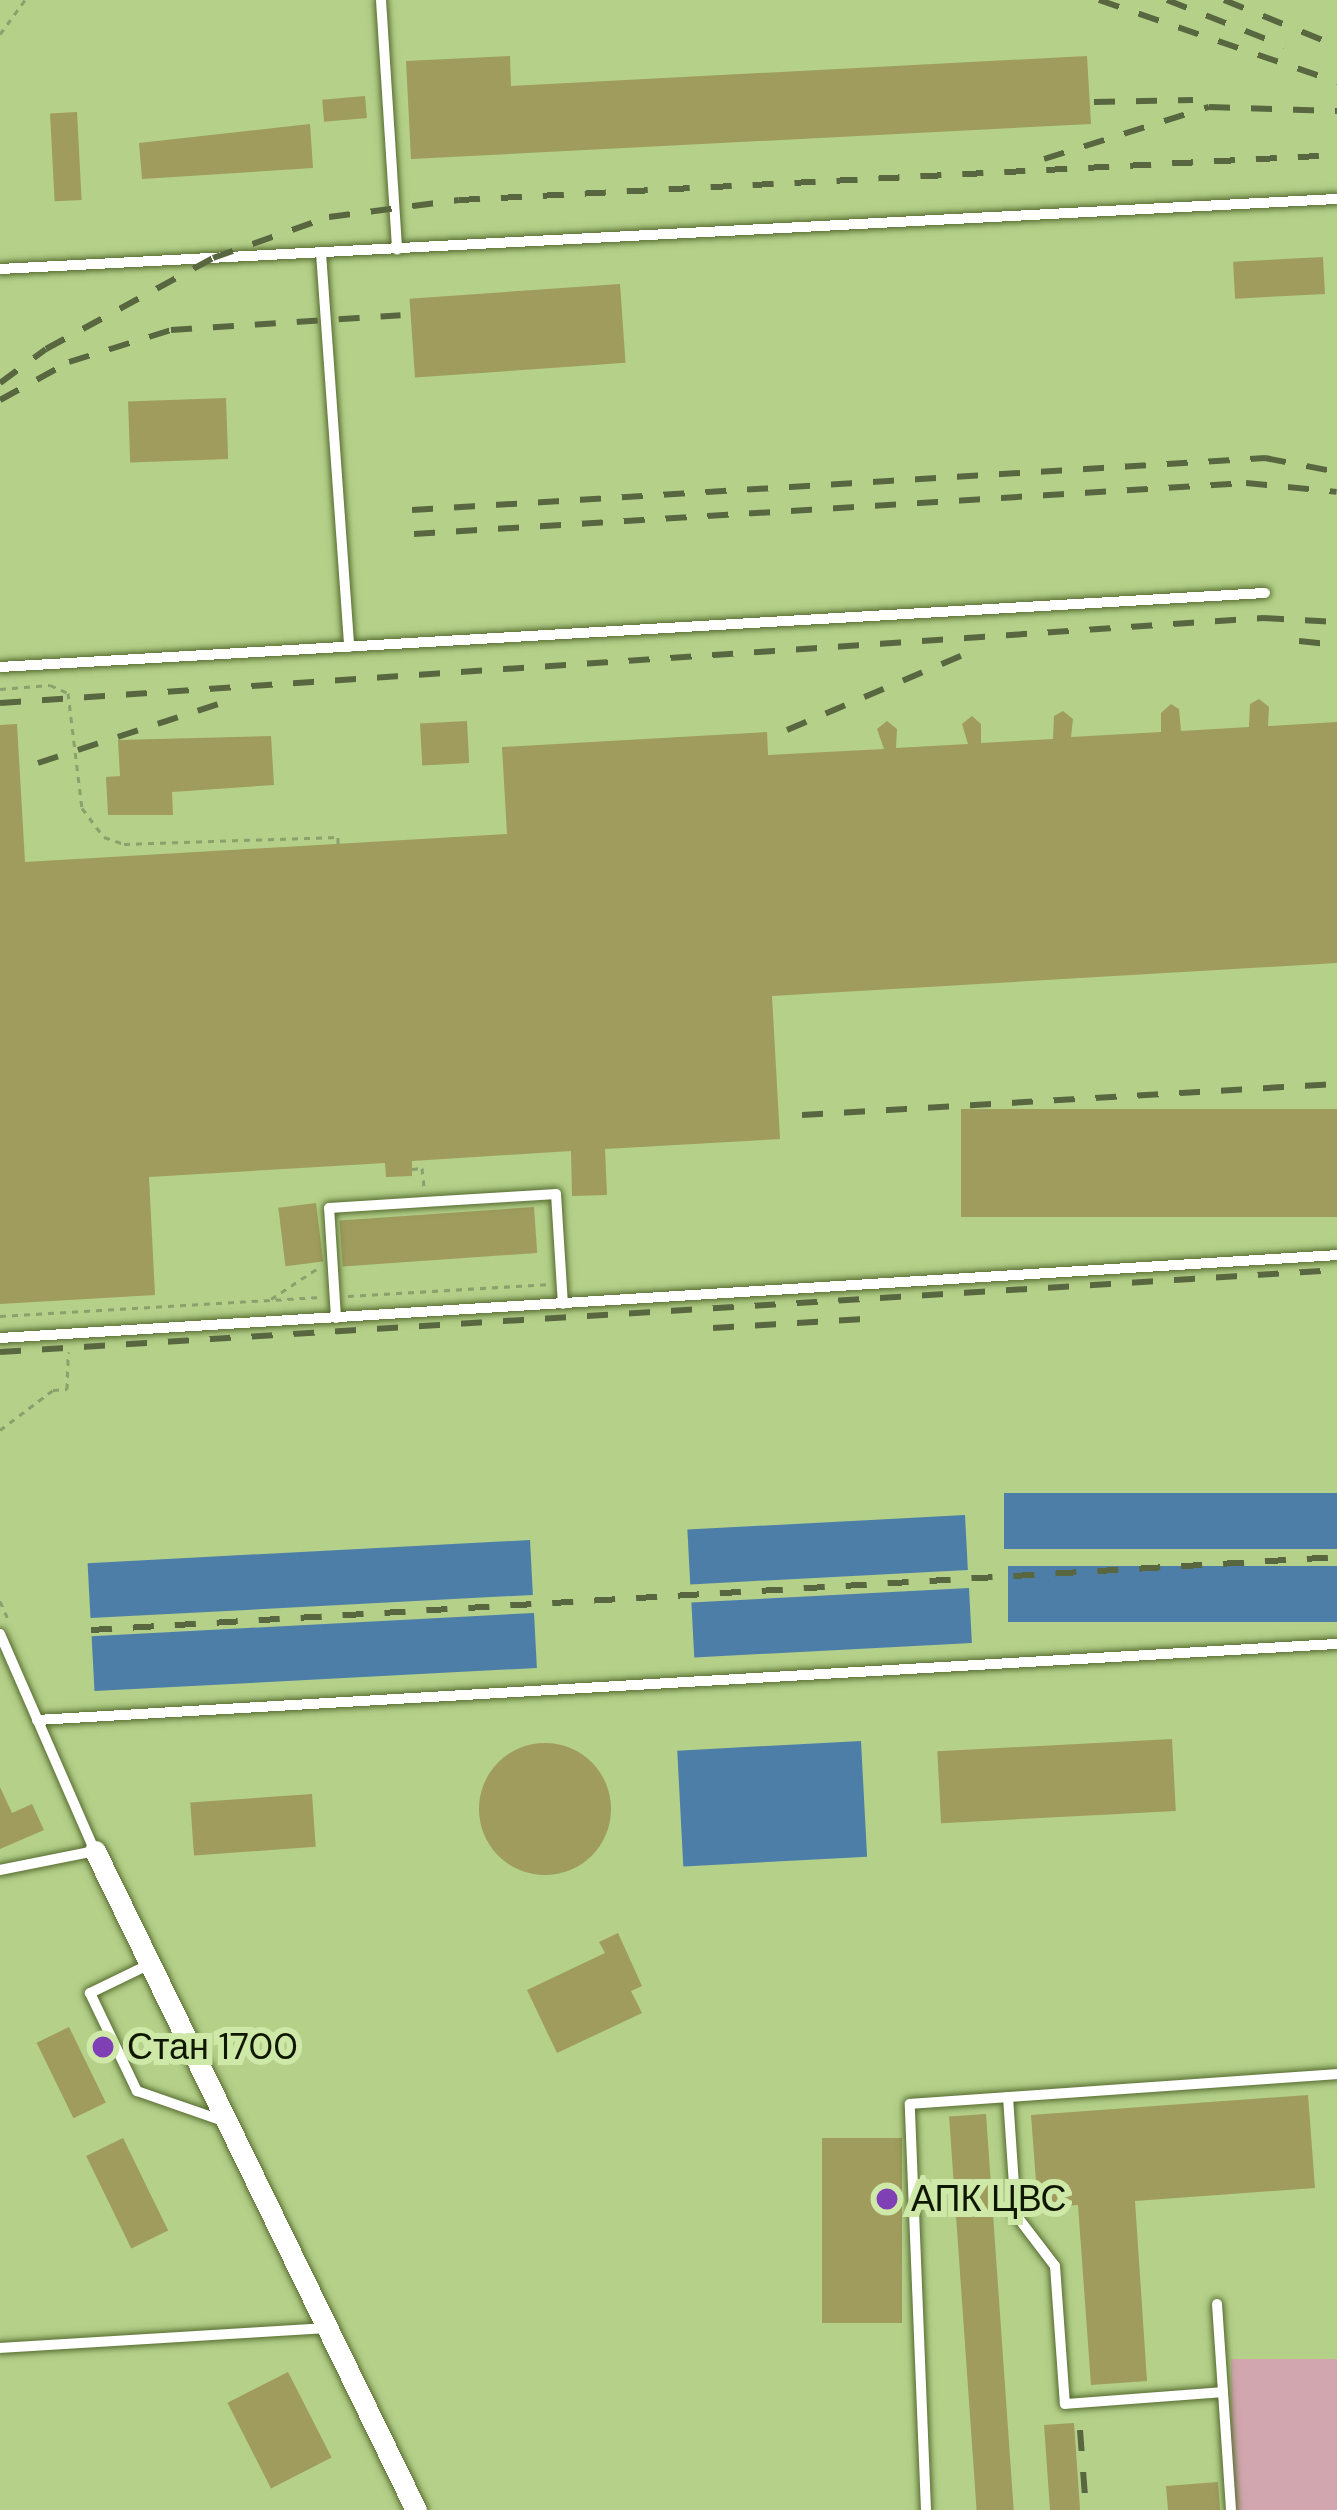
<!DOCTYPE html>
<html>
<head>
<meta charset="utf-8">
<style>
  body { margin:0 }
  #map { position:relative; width:1337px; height:2510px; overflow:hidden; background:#c0db9a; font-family:"DM Sans",sans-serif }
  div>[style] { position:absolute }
  .built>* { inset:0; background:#b4d089; transform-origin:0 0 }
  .green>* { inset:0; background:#d1a6ae; transform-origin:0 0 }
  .water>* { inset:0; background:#4d7ea8; transform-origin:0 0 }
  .building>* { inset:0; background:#9f9c5d; transform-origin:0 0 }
  .round { border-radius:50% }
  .path>* { height:3px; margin-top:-1.5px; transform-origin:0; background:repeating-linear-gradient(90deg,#8ba06c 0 6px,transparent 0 12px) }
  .roads { filter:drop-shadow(0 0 3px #556b2f) drop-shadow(0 0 3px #556b2f) }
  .service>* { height:10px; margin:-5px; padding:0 5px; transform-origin:5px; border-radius:5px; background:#fff }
  .minor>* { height:21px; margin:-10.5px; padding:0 10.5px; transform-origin:10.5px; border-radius:10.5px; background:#fff }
  .rail>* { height:6px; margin-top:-3px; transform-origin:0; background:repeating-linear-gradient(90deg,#586740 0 21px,transparent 0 42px) }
  .dots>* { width:33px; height:33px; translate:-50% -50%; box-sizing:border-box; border:6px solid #cde8a7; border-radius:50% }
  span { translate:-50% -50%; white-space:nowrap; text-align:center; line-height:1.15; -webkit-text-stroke:12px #cde8a7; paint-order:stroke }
  .poi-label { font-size:36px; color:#0f1701 }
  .left { translate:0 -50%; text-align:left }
</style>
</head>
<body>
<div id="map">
  <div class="built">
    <div style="left:0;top:0;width:1337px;height:2510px"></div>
  </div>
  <div class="green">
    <div style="left:1337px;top:2359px;width:151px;height:106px;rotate:90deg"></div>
  </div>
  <div class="water">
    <div style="left:1337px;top:1493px;width:56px;height:333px;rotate:90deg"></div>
    <div style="left:965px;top:1515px;width:55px;height:278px;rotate:87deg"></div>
    <div style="left:530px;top:1540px;width:55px;height:443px;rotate:87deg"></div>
    <div style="left:1337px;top:1566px;width:56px;height:329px;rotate:90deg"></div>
    <div style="left:969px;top:1588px;width:55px;height:278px;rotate:87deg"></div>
    <div style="left:534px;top:1613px;width:55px;height:443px;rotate:87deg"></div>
    <div style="left:861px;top:1741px;width:116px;height:184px;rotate:87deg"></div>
  </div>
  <div class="building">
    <div style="clip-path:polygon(510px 56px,511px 86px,1087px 56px,1091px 124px,411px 159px,406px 61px)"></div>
    <div style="left:365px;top:96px;width:22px;height:43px;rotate:85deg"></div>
    <div style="left:77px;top:112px;width:88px;height:27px;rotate:87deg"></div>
    <div style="clip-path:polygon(310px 124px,313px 168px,142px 179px,139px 143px)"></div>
    <div style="left:1323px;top:257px;width:37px;height:90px;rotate:87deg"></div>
    <div style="left:620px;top:284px;width:79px;height:211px;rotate:86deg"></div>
    <div style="left:226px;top:398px;width:61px;height:98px;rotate:88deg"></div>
    <div style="clip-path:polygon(1259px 699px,1269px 707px,1268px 726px,1337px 722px,1337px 963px,772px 996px,780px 1139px,605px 1149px,607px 1195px,572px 1196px,571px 1151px,412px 1161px,412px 1176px,386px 1177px,385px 1163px,149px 1177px,155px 1295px,0 1304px,0 725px,17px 724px,25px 862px,507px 834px,502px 747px,767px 732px,768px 755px,884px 749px,877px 729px,887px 721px,897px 729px,896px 748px,968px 744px,962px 724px,972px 716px,981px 724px,981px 743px,1053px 739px,1054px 716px,1063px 711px,1073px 719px,1071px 737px,1161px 732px,1161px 713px,1171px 704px,1179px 709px,1181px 731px,1249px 727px,1250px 704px)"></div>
    <div style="left:467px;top:721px;width:42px;height:47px;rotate:87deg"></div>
    <div style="clip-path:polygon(271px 736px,274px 785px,172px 792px,173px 815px,108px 815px,106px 777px,120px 776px,118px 740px)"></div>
    <div style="left:1337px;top:1109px;width:108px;height:376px;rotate:90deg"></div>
    <div style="left:316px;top:1203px;width:59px;height:38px;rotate:83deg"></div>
    <div style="left:534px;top:1207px;width:46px;height:195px;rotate:86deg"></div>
    <div style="left:1172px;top:1739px;width:72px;height:235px;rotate:87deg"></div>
    <div class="round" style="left:479px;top:1743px;width:132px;height:132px"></div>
    <div style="clip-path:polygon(0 1787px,12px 1813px,32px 1804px,44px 1830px,0 1849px)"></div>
    <div style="left:312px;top:1794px;width:53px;height:122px;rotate:86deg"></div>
    <div style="clip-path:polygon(618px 1933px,642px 1986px,631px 1991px,642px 2013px,557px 2053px,527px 1990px,605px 1953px,599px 1942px)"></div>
    <div style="left:69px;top:2027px;width:84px;height:36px;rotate:64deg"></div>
    <div style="clip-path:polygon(1308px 2095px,1315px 2188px,1135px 2201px,1147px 2381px,1091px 2385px,1078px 2205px,1038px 2208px,1031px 2115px)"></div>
    <div style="left:986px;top:2114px;width:397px;height:37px;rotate:86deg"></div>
    <div style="left:123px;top:2138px;width:103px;height:41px;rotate:64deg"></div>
    <div style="left:902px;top:2138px;width:185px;height:80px;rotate:90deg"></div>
    <div style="left:288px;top:2372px;width:96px;height:68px;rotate:63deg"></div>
    <div style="left:1074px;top:2423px;width:87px;height:30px;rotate:86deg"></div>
    <div style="clip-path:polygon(1218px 2482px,1220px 2510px,1168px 2510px,1166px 2486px)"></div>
  </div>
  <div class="path">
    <div style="left:0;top:34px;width:42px;rotate:-53.7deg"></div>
    <div style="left:0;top:689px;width:50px;rotate:-4.6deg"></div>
    <div style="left:50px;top:685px;width:20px;rotate:24deg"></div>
    <div style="left:68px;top:693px;width:116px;rotate:83.1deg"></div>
    <div style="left:82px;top:808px;width:36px;rotate:53deg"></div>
    <div style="left:104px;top:837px;width:21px;rotate:19deg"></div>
    <div style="left:124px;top:844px;width:214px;rotate:-1.9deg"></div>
    <div style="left:338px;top:837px;width:7px;rotate:90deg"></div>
    <div style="left:412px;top:1169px;width:10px;rotate:-6deg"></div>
    <div style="left:422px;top:1168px;width:20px;rotate:84deg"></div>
    <div style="left:348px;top:1296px;width:200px;rotate:-3.4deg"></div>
    <div style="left:271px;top:1299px;width:56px;rotate:-33.4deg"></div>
    <div style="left:0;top:1316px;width:321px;rotate:-3.4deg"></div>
    <div style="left:0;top:1430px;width:66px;rotate:-37deg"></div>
    <div style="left:53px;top:1390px;width:14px;rotate:-4deg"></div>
    <div style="left:67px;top:1389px;width:37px;rotate:-88deg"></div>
    <div style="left:0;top:1601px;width:22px;rotate:66deg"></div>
  </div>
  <div class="roads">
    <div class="service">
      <div style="left:381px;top:0;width:250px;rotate:86.3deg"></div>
      <div style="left:321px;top:253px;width:395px;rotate:85.9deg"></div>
      <div style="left:0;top:269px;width:1339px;rotate:-3deg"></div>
      <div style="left:0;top:667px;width:1267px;rotate:-3.35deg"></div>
      <div style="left:336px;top:1318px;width:110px;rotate:-93.6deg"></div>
      <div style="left:329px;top:1208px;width:96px;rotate:-3.6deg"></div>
      <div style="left:425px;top:1202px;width:131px;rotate:-3.5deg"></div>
      <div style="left:556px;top:1194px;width:110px;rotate:86.4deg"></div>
      <div style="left:0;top:1338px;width:1340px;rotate:-3.55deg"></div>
      <div style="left:0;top:1634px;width:237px;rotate:66.4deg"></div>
      <div style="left:95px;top:1851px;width:97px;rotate:168.7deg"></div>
      <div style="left:37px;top:1720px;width:1302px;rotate:-3.35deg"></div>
      <div style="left:150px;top:1964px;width:67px;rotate:154.2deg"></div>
      <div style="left:90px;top:1993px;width:109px;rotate:64.4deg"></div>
      <div style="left:137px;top:2091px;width:91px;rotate:19.2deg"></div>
      <div style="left:1008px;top:2097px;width:118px;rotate:86.1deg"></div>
      <div style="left:1016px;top:2215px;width:64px;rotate:52.6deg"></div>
      <div style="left:1055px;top:2266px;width:138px;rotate:85.9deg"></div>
      <div style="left:1065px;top:2404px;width:158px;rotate:-4.3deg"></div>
      <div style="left:1217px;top:2304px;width:206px;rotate:86.1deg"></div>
      <div style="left:0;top:2348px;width:327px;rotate:-3.5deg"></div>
      <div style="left:926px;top:2510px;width:406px;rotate:-92.3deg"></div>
      <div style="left:910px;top:2104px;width:428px;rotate:-4deg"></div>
    </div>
    <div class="minor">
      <div style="left:95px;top:1851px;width:733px;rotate:64.03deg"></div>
    </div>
  </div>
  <div class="rail">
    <div style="left:1099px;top:0;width:252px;rotate:19deg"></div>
    <div style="left:1167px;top:0;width:126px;rotate:21.5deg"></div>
    <div style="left:1224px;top:0;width:122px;rotate:22.2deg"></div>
    <div style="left:1094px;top:102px;width:99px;rotate:-1.2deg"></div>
    <div style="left:1044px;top:159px;width:173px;rotate:-17.5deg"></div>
    <div style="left:1209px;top:107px;width:128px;rotate:1.8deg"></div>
    <div style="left:0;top:383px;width:57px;rotate:-36.5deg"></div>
    <div style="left:46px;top:349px;width:190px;rotate:-28.6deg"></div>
    <div style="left:213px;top:258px;width:123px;rotate:-19.5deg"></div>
    <div style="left:329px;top:217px;width:131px;rotate:-7.5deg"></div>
    <div style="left:459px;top:200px;width:879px;rotate:-2.93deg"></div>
    <div style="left:0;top:400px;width:79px;rotate:-28.8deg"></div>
    <div style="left:69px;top:362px;width:107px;rotate:-17.4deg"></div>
    <div style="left:171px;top:330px;width:230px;rotate:-3.7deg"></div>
    <div style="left:412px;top:510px;width:855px;rotate:-3.49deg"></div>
    <div style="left:1265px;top:458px;width:73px;rotate:11deg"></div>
    <div style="left:414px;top:534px;width:834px;rotate:-3.51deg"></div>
    <div style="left:1246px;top:483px;width:91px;rotate:5.6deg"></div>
    <div style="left:1299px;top:641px;width:38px;rotate:6deg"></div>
    <div style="left:0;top:703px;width:1266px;rotate:-3.85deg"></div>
    <div style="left:1263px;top:618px;width:74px;rotate:3.1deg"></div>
    <div style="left:787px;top:730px;width:204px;rotate:-23.1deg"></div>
    <div style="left:38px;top:763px;width:203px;rotate:-18.1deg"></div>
    <div style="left:802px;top:1115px;width:536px;rotate:-3.32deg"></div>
    <div style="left:713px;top:1328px;width:168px;rotate:-3.4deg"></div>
    <div style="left:0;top:1352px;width:1340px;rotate:-3.51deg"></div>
    <div style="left:91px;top:1630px;width:1248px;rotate:-3.35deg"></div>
    <div style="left:1080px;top:2430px;width:80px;rotate:85.7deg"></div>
  </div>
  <div class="dots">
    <div style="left:103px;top:2047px;background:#8040b5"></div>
    <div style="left:887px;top:2199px;background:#8040b5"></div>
  </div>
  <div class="poi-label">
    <span class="left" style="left:127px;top:2047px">Стан 1700</span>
    <span class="left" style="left:911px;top:2199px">АПК ЦВС</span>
  </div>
</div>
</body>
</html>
